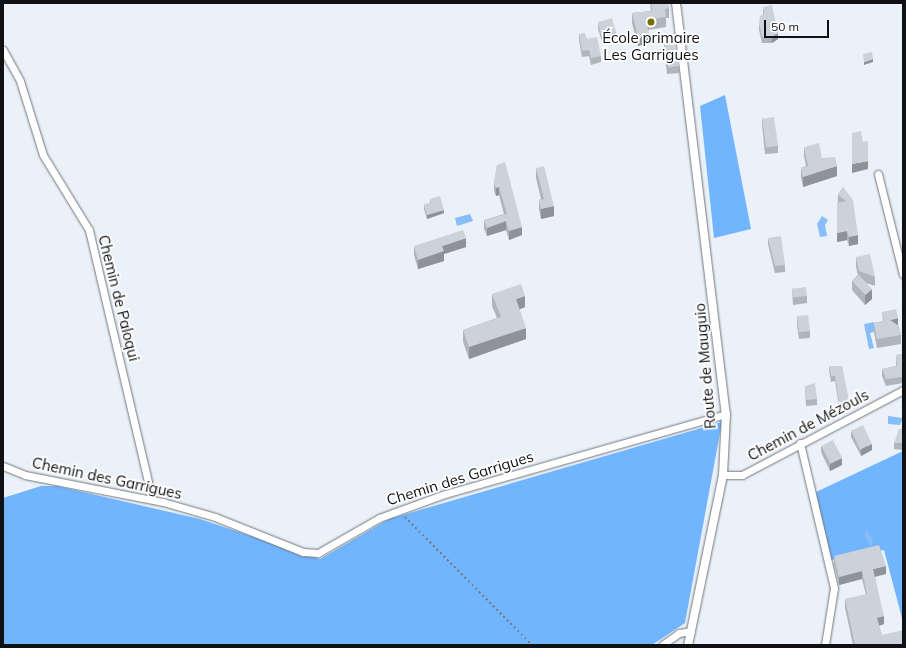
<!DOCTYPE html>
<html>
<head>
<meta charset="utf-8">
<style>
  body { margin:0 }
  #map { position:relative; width:906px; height:648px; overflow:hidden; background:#ebf1f9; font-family:Mulish,sans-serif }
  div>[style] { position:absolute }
  .forest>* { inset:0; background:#71b5ff }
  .water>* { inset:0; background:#88bdf8 }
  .path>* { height:1.5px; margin-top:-0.75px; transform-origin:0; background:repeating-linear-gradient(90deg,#75797e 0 2px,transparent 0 5px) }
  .roads { filter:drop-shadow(0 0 1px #70767d) drop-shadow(0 0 1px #70767d) }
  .minor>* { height:7px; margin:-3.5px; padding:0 3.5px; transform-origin:3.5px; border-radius:3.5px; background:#fff }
  .tertiary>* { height:8px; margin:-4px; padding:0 4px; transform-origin:4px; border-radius:4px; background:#fff }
  .wall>* { inset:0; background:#afb5bb }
  .shaded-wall>* { inset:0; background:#8f9398 }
  .building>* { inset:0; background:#ccd2d9; transform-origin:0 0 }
  .dots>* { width:11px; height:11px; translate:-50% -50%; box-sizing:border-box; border:2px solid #fff; border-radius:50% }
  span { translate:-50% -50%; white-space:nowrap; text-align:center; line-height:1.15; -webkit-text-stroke:3.5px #fff; paint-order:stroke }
  .poi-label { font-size:15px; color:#0f1114 }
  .street-label { font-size:15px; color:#0f1114 }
  .frame { position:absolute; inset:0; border:4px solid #0f1114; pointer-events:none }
  .scale { position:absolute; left:764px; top:20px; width:65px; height:18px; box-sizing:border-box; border:2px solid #0f1114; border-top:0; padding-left:5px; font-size:12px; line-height:14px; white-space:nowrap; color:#0f1114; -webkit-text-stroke:3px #fff; paint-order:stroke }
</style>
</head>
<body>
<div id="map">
  <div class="forest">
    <div style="clip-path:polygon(725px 95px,751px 229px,714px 238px,700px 106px)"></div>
    <div style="clip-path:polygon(722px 422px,685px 623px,652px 645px,3px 645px,3px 498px,41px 486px,57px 486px,200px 519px,320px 559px,389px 519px)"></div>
    <div style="clip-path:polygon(903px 451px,903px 622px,884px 550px,831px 560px,816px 492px)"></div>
  </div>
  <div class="water">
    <div style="clip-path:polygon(470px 214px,473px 221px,457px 226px,455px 218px)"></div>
    <div style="clip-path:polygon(822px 216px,828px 220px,825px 225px,827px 236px,820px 237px,817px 224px)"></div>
    <div style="clip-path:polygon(874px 322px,874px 332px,870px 333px,874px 348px,869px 349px,864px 324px)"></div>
    <div style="clip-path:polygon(888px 416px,903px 418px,900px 425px,888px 424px)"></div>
    <div style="clip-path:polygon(867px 530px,873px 540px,871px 547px,864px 535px)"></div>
  </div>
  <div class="path">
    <div style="left:405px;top:517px;width:180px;rotate:45.2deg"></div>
  </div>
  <div class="roads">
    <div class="minor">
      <div style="left:3px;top:50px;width:35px;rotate:61deg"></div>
      <div style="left:20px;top:81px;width:77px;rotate:72.7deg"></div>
      <div style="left:43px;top:155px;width:88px;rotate:58.5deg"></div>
      <div style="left:89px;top:230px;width:276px;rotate:76.8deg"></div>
      <div style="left:878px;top:174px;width:103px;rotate:76deg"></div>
      <div style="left:800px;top:443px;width:149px;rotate:76.8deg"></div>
      <div style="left:834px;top:588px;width:58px;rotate:99deg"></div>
      <div style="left:3px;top:466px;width:24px;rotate:22deg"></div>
      <div style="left:25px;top:475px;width:141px;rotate:11.1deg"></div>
      <div style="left:163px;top:502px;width:54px;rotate:16.1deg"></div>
      <div style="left:215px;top:517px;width:95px;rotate:21.7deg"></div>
      <div style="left:303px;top:552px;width:15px;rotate:4deg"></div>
      <div style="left:318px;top:553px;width:70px;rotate:-29.8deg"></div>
      <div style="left:379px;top:518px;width:70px;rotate:-20deg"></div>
      <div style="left:445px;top:494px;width:292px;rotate:-15.9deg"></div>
      <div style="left:723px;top:475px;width:19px"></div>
      <div style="left:742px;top:475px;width:182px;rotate:-27.8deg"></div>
      <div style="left:662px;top:645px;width:21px;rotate:-35deg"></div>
      <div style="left:679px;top:633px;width:12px;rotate:-9deg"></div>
    </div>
    <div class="tertiary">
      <div style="left:676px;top:3px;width:414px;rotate:83.1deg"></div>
      <div style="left:726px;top:414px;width:61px;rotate:92.8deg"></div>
      <div style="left:723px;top:475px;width:174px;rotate:101.6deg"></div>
    </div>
  </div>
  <div class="wall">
    <div style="clip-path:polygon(650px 3px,668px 3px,669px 8px,669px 18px,666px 18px,666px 27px,648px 30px,649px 43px,638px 46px,632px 23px,632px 13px,651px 11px)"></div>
    <div style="clip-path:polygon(763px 7px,778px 39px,772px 43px,762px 43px,759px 30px,759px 24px,763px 15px)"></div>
    <div style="clip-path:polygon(598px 22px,616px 38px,602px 42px,598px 29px)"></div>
    <div style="clip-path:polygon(579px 34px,587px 39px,601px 56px,601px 62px,591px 65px,589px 56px,582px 57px,579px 40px)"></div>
    <div style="clip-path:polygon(664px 41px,679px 66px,679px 73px,667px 74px,664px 47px)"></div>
    <div style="clip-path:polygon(762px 118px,778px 146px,778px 153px,765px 154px,762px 125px)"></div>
    <div style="clip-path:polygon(804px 147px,822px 158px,837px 176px,803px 187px,801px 177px,801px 168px,806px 166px,804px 156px)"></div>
    <div style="clip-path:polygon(497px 165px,522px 235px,509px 240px,506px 230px,487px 236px,484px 229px,484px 220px,504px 214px,499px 195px,496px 196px,494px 191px,494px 183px)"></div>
    <div style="clip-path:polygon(536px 168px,554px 216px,541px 219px,539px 210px,539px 200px,541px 199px,536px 178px)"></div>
    <div style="clip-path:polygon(843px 187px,858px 244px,849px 246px,847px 240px,837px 242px,838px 195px)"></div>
    <div style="clip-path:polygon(430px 199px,444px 213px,427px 219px,424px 209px,424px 205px,430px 203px)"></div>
    <div style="clip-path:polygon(768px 238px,785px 265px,785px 272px,775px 273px,768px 244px)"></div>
    <div style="clip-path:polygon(414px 246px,466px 247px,444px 254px,444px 261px,418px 269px,414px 255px)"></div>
    <div style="clip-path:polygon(856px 257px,875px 277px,875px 286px,866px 283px,872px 299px,865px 305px,852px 290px,852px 281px,858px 275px,856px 267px)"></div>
    <div style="clip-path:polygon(792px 289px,807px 296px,807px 303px,793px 305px)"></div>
    <div style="clip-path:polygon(492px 294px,525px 307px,519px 309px,526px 339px,469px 359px,463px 342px,463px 330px,497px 318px,492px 306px)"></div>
    <div style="clip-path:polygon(882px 312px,898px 325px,901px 335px,901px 344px,877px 348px,874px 332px,874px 323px,883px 321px)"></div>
    <div style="clip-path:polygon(797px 317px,810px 331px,810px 338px,799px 339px,797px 324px)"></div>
    <div style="clip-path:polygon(903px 354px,903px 383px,886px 386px,882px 376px,882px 369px,896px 366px,896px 355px)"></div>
    <div style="clip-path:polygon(829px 366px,842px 366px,850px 410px,840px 413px,835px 381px,831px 382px,829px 371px)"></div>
    <div style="clip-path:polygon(805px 386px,817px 399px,817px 405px,806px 406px)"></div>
    <div style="clip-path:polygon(903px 429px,903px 450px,894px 449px,894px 443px)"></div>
    <div style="clip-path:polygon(851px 431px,872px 450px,861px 456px,851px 437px)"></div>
    <div style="clip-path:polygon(821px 446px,842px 465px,830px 471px,821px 452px)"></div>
    <div style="clip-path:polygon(834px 556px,886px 574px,875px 577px,884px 624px,879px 626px,882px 635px,903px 645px,853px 645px,845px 608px,845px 599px,866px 595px,862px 579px,839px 585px,834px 565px)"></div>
  </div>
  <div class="shaded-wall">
    <div style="clip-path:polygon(616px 32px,616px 38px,602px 42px,602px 35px)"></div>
    <div style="clip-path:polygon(778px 33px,778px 39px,772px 43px,772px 37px)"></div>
    <div style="clip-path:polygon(649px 34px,649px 43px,638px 46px,638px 37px)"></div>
    <div style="clip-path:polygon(873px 59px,873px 62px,864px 65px,864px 62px)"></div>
    <div style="clip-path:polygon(868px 161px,868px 169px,852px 173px,852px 164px)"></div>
    <div style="clip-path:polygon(837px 166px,837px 176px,803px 187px,803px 177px)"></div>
    <div style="clip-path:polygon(499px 187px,499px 195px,496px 196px,496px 188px)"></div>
    <div style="clip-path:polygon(554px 206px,554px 216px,541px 219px,541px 209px)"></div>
    <div style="clip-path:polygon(444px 210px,444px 213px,427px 219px,427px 215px)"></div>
    <div style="clip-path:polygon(506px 221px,506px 230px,487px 236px,487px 228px)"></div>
    <div style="clip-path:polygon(522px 227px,522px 235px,509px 240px,509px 231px)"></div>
    <div style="clip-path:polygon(847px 231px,847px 240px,837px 242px,837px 233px)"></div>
    <div style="clip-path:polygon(858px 235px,858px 244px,849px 246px,849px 237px)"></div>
    <div style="clip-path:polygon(466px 238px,466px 247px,444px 254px,444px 261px,418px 269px,418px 260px,442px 246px)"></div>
    <div style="clip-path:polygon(872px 289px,872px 299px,865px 305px,865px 295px)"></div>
    <div style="clip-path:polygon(525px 296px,525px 307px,516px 311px,516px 299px)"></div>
    <div style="clip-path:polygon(898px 318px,898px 327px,890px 320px)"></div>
    <div style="clip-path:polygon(526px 328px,526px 339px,469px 359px,469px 347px)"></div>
    <div style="clip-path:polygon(850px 405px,850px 410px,840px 413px,840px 408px)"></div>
    <div style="clip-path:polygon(872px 444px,872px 450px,861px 456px,861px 449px)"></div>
    <div style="clip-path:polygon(842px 458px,842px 465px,830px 471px,830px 464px)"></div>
    <div style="clip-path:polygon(886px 566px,886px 574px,873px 577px,873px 569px)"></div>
    <div style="clip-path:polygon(862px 571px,862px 579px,839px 585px,839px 577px)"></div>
    <div style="clip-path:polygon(884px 616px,884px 624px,877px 626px,877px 618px)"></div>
  </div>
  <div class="building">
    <div style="clip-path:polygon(651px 3px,668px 3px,669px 8px,665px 9px,666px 17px,646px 20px,649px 34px,638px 37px,632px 13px,652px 11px)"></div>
    <div style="clip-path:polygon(772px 5px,778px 33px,772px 37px,762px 37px,759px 24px,760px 16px,764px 14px,763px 7px)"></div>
    <div style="left:612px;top:18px;width:15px;height:15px;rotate:74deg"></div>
    <div style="clip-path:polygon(585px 33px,587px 39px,597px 37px,601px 56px,591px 58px,589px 50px,582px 51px,579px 34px)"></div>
    <div style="left:675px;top:40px;width:26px;height:11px;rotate:81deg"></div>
    <div style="clip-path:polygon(872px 52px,873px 59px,864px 62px,863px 54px)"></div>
    <div style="left:774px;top:117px;width:29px;height:12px;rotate:82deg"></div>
    <div style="clip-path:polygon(861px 131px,863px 142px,868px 141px,868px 161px,852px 164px,852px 133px)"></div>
    <div style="clip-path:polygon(819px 143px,822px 158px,835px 157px,837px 166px,803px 177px,801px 168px,808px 166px,804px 147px)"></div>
    <div style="clip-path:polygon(505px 162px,522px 227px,509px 231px,506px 221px,487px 228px,484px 220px,507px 214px,499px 187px,496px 188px,494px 183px,497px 165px)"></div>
    <div style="clip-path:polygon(544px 166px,554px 206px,541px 209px,539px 200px,544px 199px,536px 168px)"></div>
    <div style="clip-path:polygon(843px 187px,853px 200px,858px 235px,849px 237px,847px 231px,837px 233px,837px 203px,846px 201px,838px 195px)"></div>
    <div style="clip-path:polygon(440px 196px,444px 210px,427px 215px,424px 205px,431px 203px,430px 199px)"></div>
    <div style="clip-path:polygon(463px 230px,466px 238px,442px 246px,444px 251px,418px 260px,414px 246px)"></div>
    <div style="clip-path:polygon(781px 236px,785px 265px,775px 266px,768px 238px)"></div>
    <div style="clip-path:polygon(870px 254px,875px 277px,859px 271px,856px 257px)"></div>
    <div style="left:859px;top:275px;width:19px;height:9px;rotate:47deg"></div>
    <div style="clip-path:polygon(521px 284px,525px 296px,516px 299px,526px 328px,469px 347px,463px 330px,501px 317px,492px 294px)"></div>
    <div style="left:806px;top:287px;width:9px;height:14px;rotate:84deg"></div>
    <div style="clip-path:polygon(896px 309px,898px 318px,890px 320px,899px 326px,901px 335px,877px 339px,874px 323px,884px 321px,882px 312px)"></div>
    <div style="left:808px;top:315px;width:16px;height:11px;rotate:83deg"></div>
    <div style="clip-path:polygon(903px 354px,903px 377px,886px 379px,882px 369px,897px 366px,896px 355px)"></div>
    <div style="clip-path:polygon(829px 366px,842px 366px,850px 405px,840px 408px,835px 376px,831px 376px)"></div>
    <div style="clip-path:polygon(815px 383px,817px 399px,806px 400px,805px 386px)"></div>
    <div style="left:863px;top:425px;width:21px;height:13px;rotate:65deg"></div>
    <div style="clip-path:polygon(899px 429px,903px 429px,903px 443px,894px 443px)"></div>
    <div style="left:833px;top:440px;width:20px;height:13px;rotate:63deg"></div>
    <div style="clip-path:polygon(879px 545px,886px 566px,873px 569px,884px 616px,877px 618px,882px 635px,903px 630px,903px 644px,900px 645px,855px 645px,845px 599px,867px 594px,862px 571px,839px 577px,834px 556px)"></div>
  </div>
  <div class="dots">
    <div style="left:651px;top:22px;background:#796d08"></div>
  </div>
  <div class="poi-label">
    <span style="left:651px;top:46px">École primaire<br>Les Garrigues</span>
  </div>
  <div class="street-label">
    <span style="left:119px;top:298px;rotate:76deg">Chemin de Paloqui</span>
    <span style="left:705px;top:366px;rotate:-95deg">Route de Mauguio</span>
    <span style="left:808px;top:425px;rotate:-28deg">Chemin de Mézouls</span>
    <span style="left:107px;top:478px;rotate:12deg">Chemin des Garrigues</span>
    <span style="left:460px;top:478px;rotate:-17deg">Chemin des Garrigues</span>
  </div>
  <div class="frame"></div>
  <div class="scale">50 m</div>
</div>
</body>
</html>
